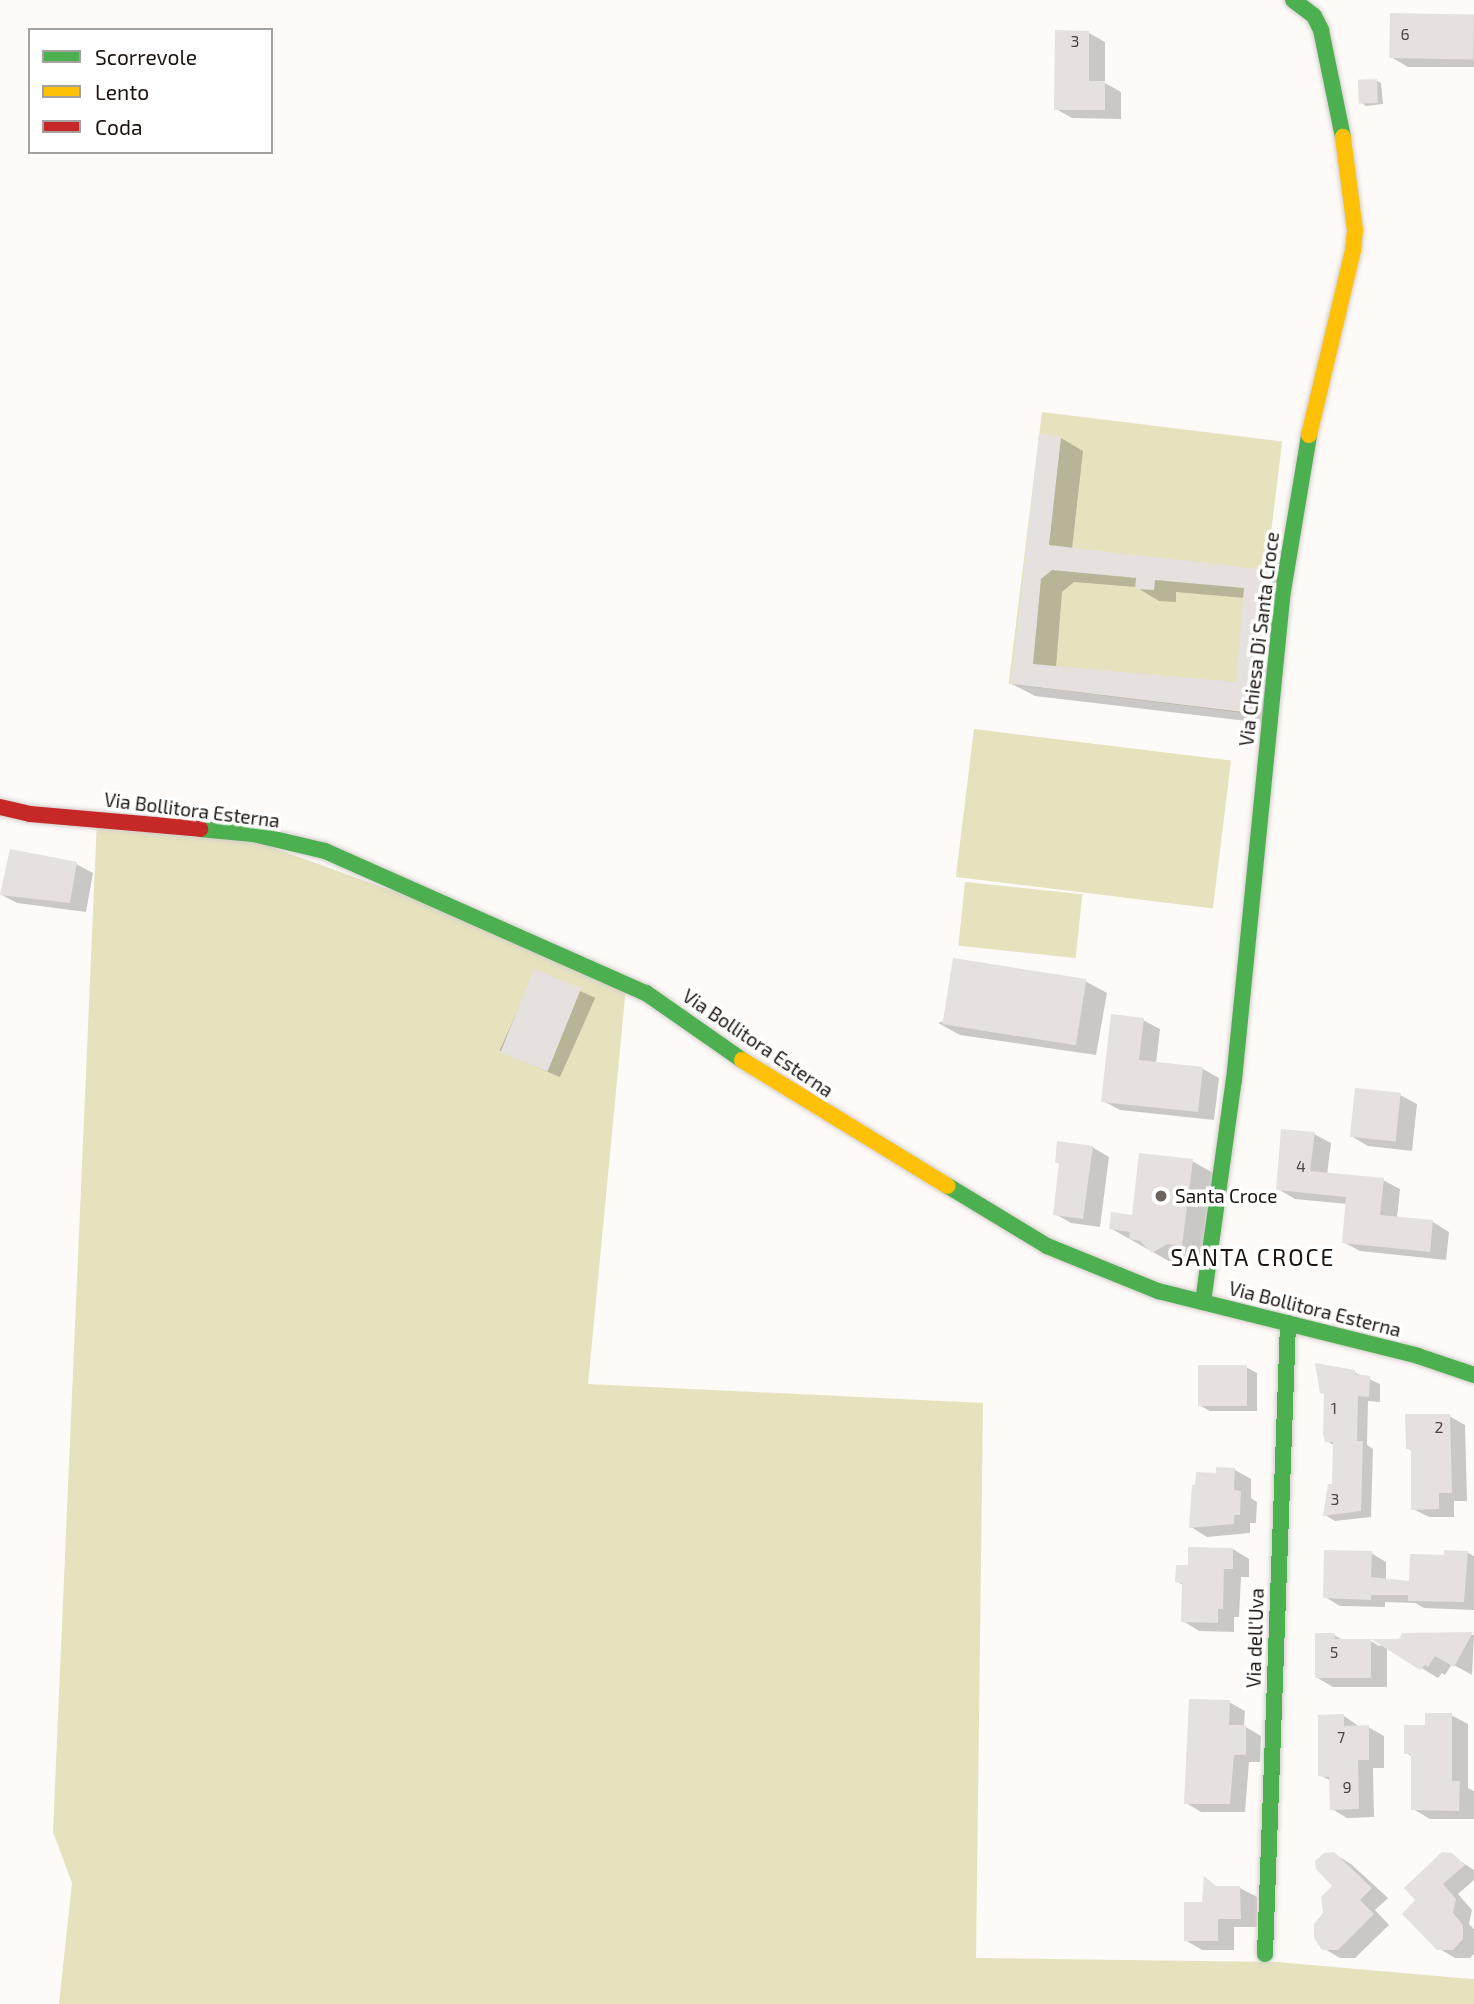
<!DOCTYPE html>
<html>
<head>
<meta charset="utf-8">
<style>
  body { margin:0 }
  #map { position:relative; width:1474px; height:2004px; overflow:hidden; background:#fdfaf8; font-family:"Exo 2",sans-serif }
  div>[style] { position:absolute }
  .green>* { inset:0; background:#e5e2bd; transform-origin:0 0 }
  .shadow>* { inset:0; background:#0003; transform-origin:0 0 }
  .building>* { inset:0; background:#e6e0df; transform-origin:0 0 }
  .roads { filter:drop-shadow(0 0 2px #d3cecb) drop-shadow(0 0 2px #d3cecb) }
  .fast>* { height:16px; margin:-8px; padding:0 8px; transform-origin:8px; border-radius:8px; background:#4caf50 }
  .slow>* { height:16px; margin:-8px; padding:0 8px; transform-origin:8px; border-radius:8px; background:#ffc107 }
  .jam>* { height:16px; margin:-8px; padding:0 8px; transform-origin:8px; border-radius:8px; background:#c62828 }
  .dots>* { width:19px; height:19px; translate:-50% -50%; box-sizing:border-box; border:4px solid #fff; border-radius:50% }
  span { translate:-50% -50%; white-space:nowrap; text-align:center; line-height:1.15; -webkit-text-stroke:7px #fff; paint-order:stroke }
  .number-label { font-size:16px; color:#4e4744 }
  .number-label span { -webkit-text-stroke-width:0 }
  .street-label { font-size:19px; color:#1c1410 }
  .poi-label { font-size:19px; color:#1c1410 }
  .left { translate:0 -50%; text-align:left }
  .quarter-label { font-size:23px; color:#1c1410; letter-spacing:2px }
  .legend { position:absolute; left:28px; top:28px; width:245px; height:126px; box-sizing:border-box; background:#fff; border:2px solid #a4a19f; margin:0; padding:9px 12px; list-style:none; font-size:21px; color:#1c1410 }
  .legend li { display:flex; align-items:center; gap:14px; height:35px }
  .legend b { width:35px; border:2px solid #a4a19f }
</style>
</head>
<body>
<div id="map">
  <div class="green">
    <div style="left:1042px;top:412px;width:242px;height:274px;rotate:7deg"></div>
    <div style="left:974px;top:729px;width:259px;height:149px;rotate:7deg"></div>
    <div style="clip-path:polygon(97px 820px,213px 826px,627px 976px,588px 1384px,983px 1403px,976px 1958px,1277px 1962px,1471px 1979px,1474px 1979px,1474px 2004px,59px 2004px,72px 1883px,53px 1832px)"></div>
    <div style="left:965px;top:882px;width:118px;height:64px;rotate:6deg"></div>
  </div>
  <div class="shadow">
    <div style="clip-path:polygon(1474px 16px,1474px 67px,1408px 67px,1391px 57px)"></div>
    <div style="clip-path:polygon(1089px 33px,1105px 42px,1105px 83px,1121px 92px,1121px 119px,1072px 118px,1056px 109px)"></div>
    <div style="clip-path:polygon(1377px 81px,1381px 83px,1383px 104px,1366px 106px,1362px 103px)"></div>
    <div style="clip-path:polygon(evenodd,1061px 438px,1083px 451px,1072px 549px,1266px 572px,1288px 585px,1273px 724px,1035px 696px,1012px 684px,1061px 438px,1074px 582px,1136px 587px,1159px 601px,1176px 602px,1176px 592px,1245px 598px,1237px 684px,1056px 667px,1062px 592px,1074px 582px)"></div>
    <div style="clip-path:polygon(76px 864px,93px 873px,86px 912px,17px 903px,0 894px)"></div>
    <div style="left:535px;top:971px;width:66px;height:87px;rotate:24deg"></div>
    <div style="clip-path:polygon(1085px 981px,1107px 993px,1096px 1055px,960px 1035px,938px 1023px)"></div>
    <div style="clip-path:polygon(1143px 1020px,1160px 1029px,1156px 1064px,1203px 1069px,1219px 1078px,1214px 1120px,1120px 1110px,1103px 1101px)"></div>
    <div style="clip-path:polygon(1400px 1095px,1417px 1104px,1412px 1151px,1368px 1146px,1351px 1136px)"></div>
    <div style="clip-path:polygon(1314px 1134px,1331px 1143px,1327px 1175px,1383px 1180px,1400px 1189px,1397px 1218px,1433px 1222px,1449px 1232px,1446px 1260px,1360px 1251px,1343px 1242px,1347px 1204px,1295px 1199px,1278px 1189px)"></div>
    <div style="clip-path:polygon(1092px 1147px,1109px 1157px,1100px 1227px,1071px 1223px,1055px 1214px,1061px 1165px,1056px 1162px)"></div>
    <div style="clip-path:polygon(1192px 1161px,1213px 1173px,1203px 1257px,1189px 1255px,1174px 1264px,1110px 1228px,1134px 1217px)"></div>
    <div style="clip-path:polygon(1246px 1367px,1257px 1373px,1257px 1411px,1210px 1411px,1199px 1405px)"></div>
    <div style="clip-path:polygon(1354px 1372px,1380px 1384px,1380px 1402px,1368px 1401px,1367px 1445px,1373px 1449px,1371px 1517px,1335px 1521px,1325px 1515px,1334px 1486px,1335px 1446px,1327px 1441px)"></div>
    <div style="clip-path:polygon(1449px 1416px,1465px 1425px,1467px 1501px,1454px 1501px,1454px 1517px,1429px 1517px,1413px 1509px,1412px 1451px,1407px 1448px)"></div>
    <div style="clip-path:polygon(1235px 1470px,1251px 1479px,1251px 1498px,1257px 1502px,1256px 1523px,1250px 1523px,1250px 1533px,1207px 1537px,1191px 1527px,1217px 1474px)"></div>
    <div style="clip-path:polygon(1233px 1549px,1249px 1559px,1249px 1577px,1241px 1577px,1239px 1617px,1234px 1617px,1234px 1632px,1199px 1631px,1183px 1621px,1184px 1586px,1177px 1581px,1190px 1567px)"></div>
    <div style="clip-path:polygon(1446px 1552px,1468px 1553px,1474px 1556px,1474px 1610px,1424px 1608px,1415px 1603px,1385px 1602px,1385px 1607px,1340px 1606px,1325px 1597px,1371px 1553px,1386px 1562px,1386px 1580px,1410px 1583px,1446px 1557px)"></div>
    <div style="clip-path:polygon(1403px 1634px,1474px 1635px,1472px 1675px,1452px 1664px,1445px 1675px,1442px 1673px,1438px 1678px,1387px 1647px,1387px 1687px,1333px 1687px,1316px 1677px,1334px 1635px,1345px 1641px,1371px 1641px,1379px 1646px,1400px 1641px)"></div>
    <div style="clip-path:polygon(1229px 1702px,1245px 1711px,1244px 1726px,1261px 1736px,1260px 1762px,1249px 1762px,1245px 1812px,1201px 1812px,1186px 1803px)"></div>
    <div style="clip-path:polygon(1451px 1715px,1468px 1724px,1468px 1788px,1474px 1791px,1474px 1819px,1430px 1819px,1413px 1809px,1413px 1757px,1406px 1753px,1427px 1727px)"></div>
    <div style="clip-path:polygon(1344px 1716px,1360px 1727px,1368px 1727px,1384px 1736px,1384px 1768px,1373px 1768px,1374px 1817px,1347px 1818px,1332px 1809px,1331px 1781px,1320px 1775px)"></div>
    <div style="clip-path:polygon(1334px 1854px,1351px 1864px,1388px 1898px,1375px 1910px,1389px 1925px,1355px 1958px,1340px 1958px,1323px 1948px,1324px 1913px,1335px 1886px)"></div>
    <div style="clip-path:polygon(1451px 1855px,1474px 1870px,1474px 1880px,1458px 1894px,1472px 1910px,1469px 1924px,1474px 1929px,1474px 1954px,1470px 1958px,1455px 1958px,1438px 1948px,1404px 1914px)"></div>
    <div style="clip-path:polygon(1205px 1879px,1219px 1888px,1240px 1888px,1257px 1897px,1257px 1927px,1234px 1927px,1234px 1950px,1202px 1950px,1185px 1940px,1204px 1904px)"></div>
  </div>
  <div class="building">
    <div style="left:1390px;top:13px;width:84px;height:45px;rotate:1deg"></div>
    <div style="clip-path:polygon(1055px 30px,1089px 31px,1089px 81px,1105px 81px,1105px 110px,1054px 110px)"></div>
    <div style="left:1377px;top:79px;width:24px;height:19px;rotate:88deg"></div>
    <div style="clip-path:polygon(evenodd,1039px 434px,1061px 437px,1049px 545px,1267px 570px,1251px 713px,1011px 684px,1039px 434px,1052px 570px,1136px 578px,1135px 589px,1154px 590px,1155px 580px,1244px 588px,1236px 682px,1033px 664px,1041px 579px,1052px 570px)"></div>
    <div style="clip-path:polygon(10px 849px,77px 862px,70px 903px,0 895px)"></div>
    <div style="left:953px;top:958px;width:135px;height:67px;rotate:9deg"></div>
    <div style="left:534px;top:969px;width:51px;height:90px;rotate:22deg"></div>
    <div style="clip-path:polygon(1111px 1014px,1144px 1018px,1139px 1060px,1203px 1067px,1198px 1112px,1101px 1102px)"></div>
    <div style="left:1355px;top:1088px;width:46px;height:49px;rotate:6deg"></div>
    <div style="clip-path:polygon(1281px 1129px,1315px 1132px,1310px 1171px,1384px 1178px,1380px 1215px,1433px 1220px,1430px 1252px,1342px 1243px,1346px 1197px,1276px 1190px)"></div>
    <div style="clip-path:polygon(1057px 1141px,1093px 1146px,1083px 1219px,1053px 1215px,1059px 1163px,1055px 1163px)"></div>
    <div style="clip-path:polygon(1139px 1153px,1193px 1159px,1182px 1246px,1167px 1244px,1152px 1253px,1140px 1241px,1129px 1239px,1130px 1232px,1109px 1229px,1111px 1212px,1132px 1215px)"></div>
    <div style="clip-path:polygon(1315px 1363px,1355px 1370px,1355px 1374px,1370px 1376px,1369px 1397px,1358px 1396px,1357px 1441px,1363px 1441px,1361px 1511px,1323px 1516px,1328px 1484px,1332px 1484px,1333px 1442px,1325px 1442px,1323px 1434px,1324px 1394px,1320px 1393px)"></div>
    <div style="left:1198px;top:1365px;width:49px;height:41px"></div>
    <div style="clip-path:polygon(1405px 1414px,1450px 1414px,1452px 1493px,1439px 1493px,1439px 1509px,1411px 1510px,1411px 1449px,1406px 1449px)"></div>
    <div style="clip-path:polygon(1216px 1467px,1235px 1468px,1234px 1490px,1241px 1491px,1240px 1515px,1234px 1515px,1234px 1524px,1189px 1528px,1192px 1485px,1195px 1485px,1196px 1472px,1216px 1473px)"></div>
    <div style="clip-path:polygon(1188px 1547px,1233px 1548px,1233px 1569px,1224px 1569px,1223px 1609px,1218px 1609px,1218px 1623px,1181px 1622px,1182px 1583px,1175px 1582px,1176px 1565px,1188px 1565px)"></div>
    <div style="clip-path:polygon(1324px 1550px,1372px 1551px,1371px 1577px,1409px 1581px,1410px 1554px,1444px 1555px,1444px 1550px,1468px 1551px,1464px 1602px,1408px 1601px,1408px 1595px,1371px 1595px,1371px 1600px,1323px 1598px)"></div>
    <div style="clip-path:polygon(1473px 1632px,1454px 1667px,1435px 1656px,1428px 1667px,1425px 1665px,1420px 1670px,1371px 1639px,1399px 1639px,1402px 1633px)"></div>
    <div style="clip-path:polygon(1315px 1633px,1334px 1633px,1335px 1639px,1371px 1639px,1371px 1678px,1315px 1678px)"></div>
    <div style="clip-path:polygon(1189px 1699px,1230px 1700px,1229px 1725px,1246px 1725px,1246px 1755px,1234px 1755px,1230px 1804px,1184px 1804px)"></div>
    <div style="clip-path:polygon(1425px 1713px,1452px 1713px,1452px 1781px,1460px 1781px,1459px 1811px,1411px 1810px,1411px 1754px,1404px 1754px,1404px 1725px,1425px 1725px)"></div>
    <div style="clip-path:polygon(1344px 1714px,1344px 1726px,1369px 1725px,1369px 1760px,1358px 1760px,1359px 1809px,1330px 1810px,1329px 1777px,1318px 1776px,1318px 1715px)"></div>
    <div style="clip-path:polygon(1334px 1852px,1372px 1888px,1360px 1900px,1374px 1914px,1338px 1950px,1322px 1950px,1314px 1938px,1314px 1924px,1323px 1913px,1321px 1897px,1332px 1886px,1316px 1869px,1315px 1861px,1324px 1853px)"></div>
    <div style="clip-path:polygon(1442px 1852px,1452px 1853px,1465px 1865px,1443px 1884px,1456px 1899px,1453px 1913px,1463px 1925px,1463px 1939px,1453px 1950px,1437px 1950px,1402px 1914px,1415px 1900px,1404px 1888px)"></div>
    <div style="clip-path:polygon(1204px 1876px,1216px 1886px,1240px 1886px,1241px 1919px,1218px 1919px,1218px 1941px,1184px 1941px,1184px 1902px,1202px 1902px)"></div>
  </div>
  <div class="roads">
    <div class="fast">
      <div style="left:1293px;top:0;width:26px;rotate:37deg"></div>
      <div style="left:1314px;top:16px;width:16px;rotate:63deg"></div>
      <div style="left:1321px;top:30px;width:109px;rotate:78.4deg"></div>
      <div style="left:200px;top:829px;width:53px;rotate:5.4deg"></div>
      <div style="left:253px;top:834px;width:74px;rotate:13.3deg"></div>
      <div style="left:325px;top:851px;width:351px;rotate:23.9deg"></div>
      <div style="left:646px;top:993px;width:117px;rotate:34.9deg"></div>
      <div style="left:948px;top:1186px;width:116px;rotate:31.2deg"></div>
      <div style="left:1047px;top:1246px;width:120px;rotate:22.1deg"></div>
      <div style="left:1158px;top:1291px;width:268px;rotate:14deg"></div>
      <div style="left:1418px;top:1356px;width:59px;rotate:18.7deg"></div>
      <div style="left:1203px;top:1302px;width:224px;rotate:-82.1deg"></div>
      <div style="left:1234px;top:1080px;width:485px;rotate:-84.3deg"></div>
      <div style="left:1282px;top:597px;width:164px;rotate:-80.5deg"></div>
      <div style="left:1265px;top:1954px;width:631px;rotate:-87.91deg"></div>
    </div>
    <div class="slow">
      <div style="left:1309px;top:435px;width:190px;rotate:-76.6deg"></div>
      <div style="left:1353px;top:250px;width:20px;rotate:-84deg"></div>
      <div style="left:1355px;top:230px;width:94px;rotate:-97.4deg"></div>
      <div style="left:742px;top:1060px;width:241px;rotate:31.5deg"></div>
    </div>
    <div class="jam">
      <div style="left:0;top:807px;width:31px;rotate:13deg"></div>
      <div style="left:30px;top:814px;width:171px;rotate:5deg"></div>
    </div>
  </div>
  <div class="dots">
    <div style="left:1161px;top:1196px;background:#6b6461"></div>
  </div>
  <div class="number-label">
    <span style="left:1405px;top:34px">6</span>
    <span style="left:1075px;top:41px">3</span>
    <span style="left:1301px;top:1166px">4</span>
    <span style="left:1334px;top:1408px">1</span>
    <span style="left:1439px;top:1427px">2</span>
    <span style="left:1335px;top:1499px">3</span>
    <span style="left:1334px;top:1652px">5</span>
    <span style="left:1341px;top:1737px">7</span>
    <span style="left:1347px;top:1787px">9</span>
  </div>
  <div class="street-label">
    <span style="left:1259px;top:639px;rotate:-83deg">Via Chiesa Di Santa Croce</span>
    <span style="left:192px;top:810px;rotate:7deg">Via Bollitora Esterna</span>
    <span style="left:758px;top:1043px;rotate:34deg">Via Bollitora Esterna</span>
    <span style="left:1315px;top:1309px;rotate:14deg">Via Bollitora Esterna</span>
    <span style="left:1255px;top:1638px;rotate:-88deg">Via dell'Uva</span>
  </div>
  <div class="poi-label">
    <span class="left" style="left:1175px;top:1196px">Santa Croce</span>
  </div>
  <div class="quarter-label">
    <span style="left:1253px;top:1257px">SANTA CROCE</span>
  </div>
  <ul class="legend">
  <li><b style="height:9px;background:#4caf50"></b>Scorrevole</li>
  <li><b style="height:9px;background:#ffc107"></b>Lento</li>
  <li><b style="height:9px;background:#c62828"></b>Coda</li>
  </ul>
</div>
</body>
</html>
